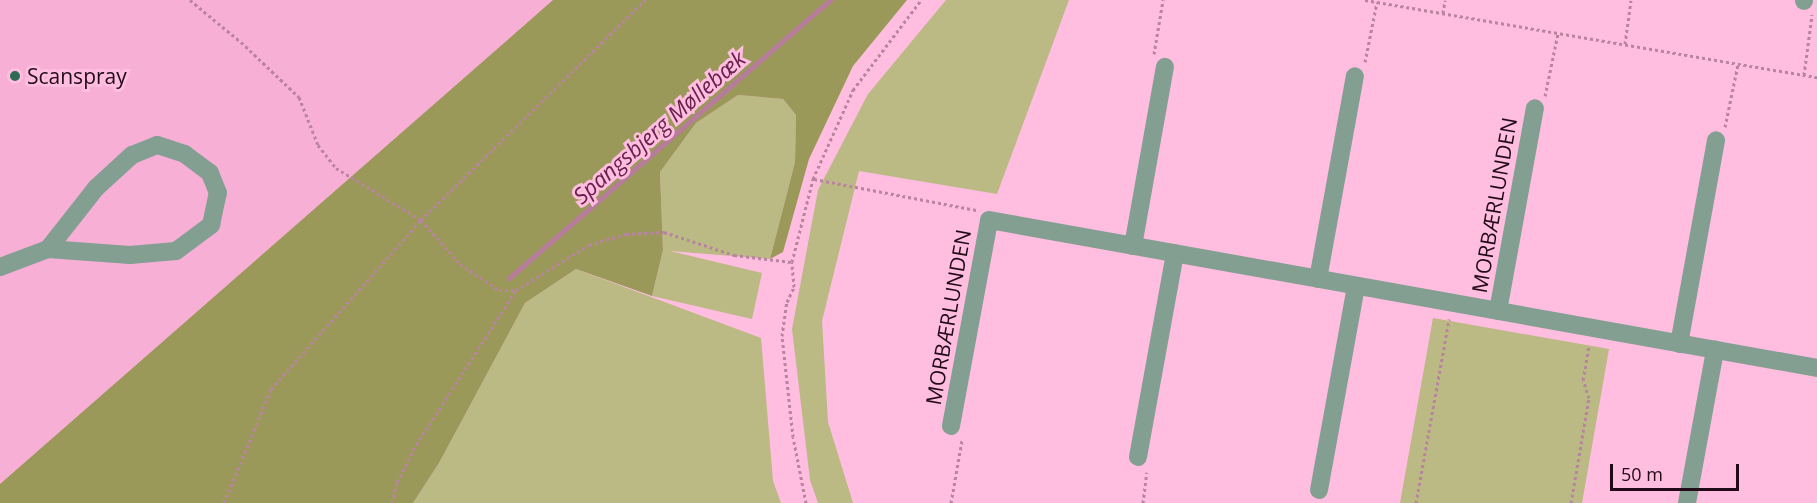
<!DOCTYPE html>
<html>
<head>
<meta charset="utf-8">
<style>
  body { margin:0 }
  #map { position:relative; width:1817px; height:503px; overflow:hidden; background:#ffbddf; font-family:"Open Sans",sans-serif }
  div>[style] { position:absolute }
  .built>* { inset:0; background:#f7afd5 }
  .green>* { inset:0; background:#bbb984 }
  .forest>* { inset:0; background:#9b9959 }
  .stream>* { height:5px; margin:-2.5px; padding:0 2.5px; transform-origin:2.5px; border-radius:2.5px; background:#b77b9b }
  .path>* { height:3px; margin-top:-1.5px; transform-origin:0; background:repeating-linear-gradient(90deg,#b8849f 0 3px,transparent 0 6px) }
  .minor>* { height:18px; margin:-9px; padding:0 9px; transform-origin:9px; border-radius:9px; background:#829f92 }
  .dots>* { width:16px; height:16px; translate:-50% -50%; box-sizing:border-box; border:3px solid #ffbddf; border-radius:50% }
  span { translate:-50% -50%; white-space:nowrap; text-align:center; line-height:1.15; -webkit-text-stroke:6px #ffbddf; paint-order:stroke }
  .poi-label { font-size:21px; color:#210b18 }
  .left { translate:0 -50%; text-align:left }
  .street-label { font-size:21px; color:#210b18 }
  .water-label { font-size:22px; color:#68204c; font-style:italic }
  .scale { position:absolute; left:1610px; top:464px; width:129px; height:27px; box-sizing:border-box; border:3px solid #210b18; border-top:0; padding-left:8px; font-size:18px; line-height:21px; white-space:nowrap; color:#210b18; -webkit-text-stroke:4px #ffbddf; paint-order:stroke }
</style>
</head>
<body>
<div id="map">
  <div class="built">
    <div style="clip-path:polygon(0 0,553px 0,0 484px)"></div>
  </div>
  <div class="green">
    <div style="clip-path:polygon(946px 0,1069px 0,997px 194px,859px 171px,822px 321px,828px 422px,853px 503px,818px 503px,810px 480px,792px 329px,818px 190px,868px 94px)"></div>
    <div style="clip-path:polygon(738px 95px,783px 99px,796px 115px,795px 162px,770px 259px,670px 251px,762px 273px,752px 319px,652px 296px,663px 250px,660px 172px,696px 123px)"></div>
    <div style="clip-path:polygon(576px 269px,761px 338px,773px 481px,781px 503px,413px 503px,439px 463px,525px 303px)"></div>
    <div style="clip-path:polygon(1433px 318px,1609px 349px,1582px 503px,1400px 503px)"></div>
  </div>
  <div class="forest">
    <div style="clip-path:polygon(553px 0,907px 0,853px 66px,809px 159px,783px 252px,770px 259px,795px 162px,796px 115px,783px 99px,738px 95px,696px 123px,660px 172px,663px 250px,652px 296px,576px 269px,525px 303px,439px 463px,413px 503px,0 503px,0 484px)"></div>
  </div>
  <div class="stream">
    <div style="left:509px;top:278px;width:425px;rotate:-40.9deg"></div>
  </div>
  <div class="path">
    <div style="left:190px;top:0;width:66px;rotate:39.5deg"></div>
    <div style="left:241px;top:42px;width:80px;rotate:43.5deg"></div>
    <div style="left:299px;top:97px;width:52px;rotate:68.4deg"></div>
    <div style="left:318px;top:145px;width:29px;rotate:52deg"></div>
    <div style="left:336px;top:168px;width:100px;rotate:31.5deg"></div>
    <div style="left:421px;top:220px;width:59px;rotate:48.4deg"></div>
    <div style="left:460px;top:264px;width:47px;rotate:33.7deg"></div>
    <div style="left:499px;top:290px;width:17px"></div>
    <div style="left:516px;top:290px;width:86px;rotate:-31.7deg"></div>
    <div style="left:589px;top:245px;width:39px;rotate:-17deg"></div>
    <div style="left:626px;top:234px;width:38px;rotate:-3deg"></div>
    <div style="left:664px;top:232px;width:74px;rotate:18.2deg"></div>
    <div style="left:734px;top:255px;width:58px;rotate:6.9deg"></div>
    <div style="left:1365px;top:0;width:459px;rotate:9.7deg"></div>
    <div style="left:1443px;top:13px;width:13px;rotate:-81deg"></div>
    <div style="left:1625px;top:44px;width:44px;rotate:-82.2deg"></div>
    <div style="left:1154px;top:54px;width:55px;rotate:-80.5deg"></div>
    <div style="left:1365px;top:62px;width:61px;rotate:-78.7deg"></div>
    <div style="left:1804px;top:75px;width:61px;rotate:-82.4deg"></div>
    <div style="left:1545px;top:96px;width:64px;rotate:-78.3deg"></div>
    <div style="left:1725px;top:127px;width:64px;rotate:-78.3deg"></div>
    <div style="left:814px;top:179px;width:165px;rotate:10.8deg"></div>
    <div style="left:224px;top:503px;width:123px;rotate:-67.6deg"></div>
    <div style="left:271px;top:389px;width:226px;rotate:-48.4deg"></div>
    <div style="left:421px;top:220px;width:314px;rotate:-44.5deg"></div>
    <div style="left:392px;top:503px;width:22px;rotate:-77deg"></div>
    <div style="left:397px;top:482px;width:36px;rotate:-63deg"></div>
    <div style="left:413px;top:450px;width:190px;rotate:-57.2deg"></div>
    <div style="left:806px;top:503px;width:67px;rotate:-101.1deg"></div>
    <div style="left:793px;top:437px;width:102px;rotate:-96.2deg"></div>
    <div style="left:782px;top:336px;width:34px;rotate:-82deg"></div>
    <div style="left:787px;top:302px;width:17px;rotate:-65deg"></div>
    <div style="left:794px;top:287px;width:25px;rotate:-95deg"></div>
    <div style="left:792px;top:262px;width:86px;rotate:-75.8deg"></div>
    <div style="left:813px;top:179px;width:98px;rotate:-65.8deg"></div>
    <div style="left:853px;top:90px;width:113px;rotate:-52.9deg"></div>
    <div style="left:951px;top:503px;width:64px;rotate:-80.1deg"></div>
    <div style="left:1143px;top:503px;width:31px;rotate:-83deg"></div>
    <div style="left:1416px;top:503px;width:187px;rotate:-79.8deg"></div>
    <div style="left:1571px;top:503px;width:107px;rotate:-80.3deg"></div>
    <div style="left:1589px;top:398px;width:19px;rotate:-108deg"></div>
    <div style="left:1583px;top:380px;width:36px;rotate:-80deg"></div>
  </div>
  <div class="minor">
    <div style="left:1804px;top:1px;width:1px;rotate:-90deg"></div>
    <div style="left:1133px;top:246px;width:182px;rotate:-79.9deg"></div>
    <div style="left:0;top:267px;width:51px;rotate:-20.6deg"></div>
    <div style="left:48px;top:249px;width:82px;rotate:4.2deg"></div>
    <div style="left:130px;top:255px;width:46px;rotate:-5deg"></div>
    <div style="left:176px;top:251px;width:44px;rotate:-36.6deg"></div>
    <div style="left:211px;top:225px;width:33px;rotate:-78deg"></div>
    <div style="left:218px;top:193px;width:22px;rotate:-112deg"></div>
    <div style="left:210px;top:173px;width:31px;rotate:-143deg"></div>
    <div style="left:185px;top:154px;width:29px;rotate:-162deg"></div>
    <div style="left:157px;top:145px;width:27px;rotate:158deg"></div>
    <div style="left:132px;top:155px;width:49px;rotate:137.5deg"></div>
    <div style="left:96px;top:188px;width:78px;rotate:128.2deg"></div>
    <div style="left:1318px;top:279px;width:206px;rotate:-79.7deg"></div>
    <div style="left:1498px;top:311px;width:206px;rotate:-79.7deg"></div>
    <div style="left:1679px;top:344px;width:207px;rotate:-79.7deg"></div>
    <div style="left:951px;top:426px;width:209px;rotate:-79.5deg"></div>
    <div style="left:989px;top:220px;width:841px;rotate:10.13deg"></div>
    <div style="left:1138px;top:457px;width:207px;rotate:-79.7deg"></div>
    <div style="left:1319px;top:490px;width:207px;rotate:-79.7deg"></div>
    <div style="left:1687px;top:503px;width:156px;rotate:-79.6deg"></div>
  </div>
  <div class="dots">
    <div style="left:15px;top:76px;background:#2e6a54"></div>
  </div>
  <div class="poi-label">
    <span class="left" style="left:27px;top:76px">Scanspray</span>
  </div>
  <div class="street-label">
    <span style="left:1494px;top:205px;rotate:-80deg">MORBÆRLUNDEN</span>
    <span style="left:948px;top:317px;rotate:-80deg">MORBÆRLUNDEN</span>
  </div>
  <div class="water-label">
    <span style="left:659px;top:127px;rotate:-41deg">Spangsbjerg Møllebæk</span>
  </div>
  <div class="scale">50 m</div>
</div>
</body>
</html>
